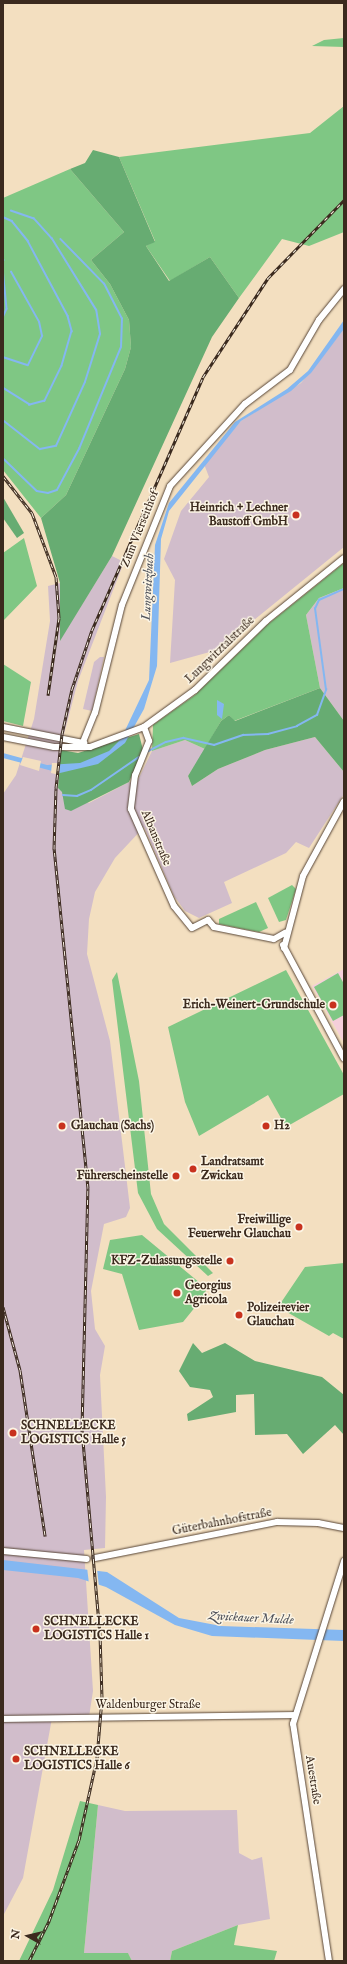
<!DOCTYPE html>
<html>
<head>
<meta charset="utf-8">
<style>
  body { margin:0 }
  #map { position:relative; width:347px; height:1964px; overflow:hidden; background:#f3dfc0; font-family:"IM FELL English",serif }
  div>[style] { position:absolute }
  .built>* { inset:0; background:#f5cfda }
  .industrial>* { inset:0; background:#d1bdcb }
  .green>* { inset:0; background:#7fc784 }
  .forest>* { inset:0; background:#67ac72 }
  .water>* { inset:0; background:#84b7f1 }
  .pier>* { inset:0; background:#f3dfc0 }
  .stream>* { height:1.5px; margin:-0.75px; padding:0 0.75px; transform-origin:0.75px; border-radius:0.75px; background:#84b7f1 }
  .roads { filter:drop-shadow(0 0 1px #574536) drop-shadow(0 0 1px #574536) }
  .secondary>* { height:6px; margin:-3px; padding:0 3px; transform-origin:3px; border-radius:3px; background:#fff }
  .rail>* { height:3px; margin-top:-1.5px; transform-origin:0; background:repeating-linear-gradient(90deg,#fcf5e5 0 4.5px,#3b2a1e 0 9px); box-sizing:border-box; border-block:1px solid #3b2a1e }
  .dots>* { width:11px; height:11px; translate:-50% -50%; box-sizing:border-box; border:2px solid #fcf5e5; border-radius:50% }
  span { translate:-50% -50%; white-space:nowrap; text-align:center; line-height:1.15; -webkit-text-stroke:3px #fcf5e5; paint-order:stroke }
  .poi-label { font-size:12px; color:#3b2a1e; font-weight:700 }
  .right { translate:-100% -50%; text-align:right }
  .left { translate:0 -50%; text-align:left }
  .street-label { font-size:12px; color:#3b2a1e }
  .water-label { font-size:13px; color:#51545d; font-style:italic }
  .frame { position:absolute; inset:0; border:4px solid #3b2a1e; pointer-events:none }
  .north { position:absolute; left:8px; top:1916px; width:40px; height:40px; -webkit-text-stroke:3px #fcf5e5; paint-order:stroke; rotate:278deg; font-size:11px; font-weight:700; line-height:16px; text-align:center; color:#3b2a1e }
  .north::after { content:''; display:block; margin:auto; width:14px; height:18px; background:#3b2a1e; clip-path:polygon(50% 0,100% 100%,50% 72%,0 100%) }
</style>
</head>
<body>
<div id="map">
  <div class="built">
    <div style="clip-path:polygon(344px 969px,344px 1043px,312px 986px)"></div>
  </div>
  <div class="industrial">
    <div style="clip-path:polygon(344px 329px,344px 547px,217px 650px,170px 663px,175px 580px,164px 559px,181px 511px,209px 477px,204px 464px,241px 421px,301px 383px)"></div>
    <div style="clip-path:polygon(112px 556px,124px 562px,78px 681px,64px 734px,58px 788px,89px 803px,129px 782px,136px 784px,152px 751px,185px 740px,205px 749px,188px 776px,192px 786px,218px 769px,265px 750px,315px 737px,344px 772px,344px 794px,309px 848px,296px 842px,286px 853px,224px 882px,232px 903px,199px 918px,185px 911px,174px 896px,144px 827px,115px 858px,95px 892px,89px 919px,87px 954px,110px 1041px,130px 1208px,126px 1217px,104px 1224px,91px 1291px,95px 1329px,105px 1346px,100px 1375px,106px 1497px,105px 1548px,84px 1550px,93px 1691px,89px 1717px,52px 1718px,23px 1878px,3px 1916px,3px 794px,16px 775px,34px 719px,50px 621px,48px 586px,60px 583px,60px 640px)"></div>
    <div style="clip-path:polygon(344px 588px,344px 721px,320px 688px,306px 615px,319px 598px)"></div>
    <div style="clip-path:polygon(100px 657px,104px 657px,92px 711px,83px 709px,94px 662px)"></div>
    <div style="clip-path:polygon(98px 1805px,125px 1811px,237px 1810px,239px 1853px,252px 1860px,262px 1857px,270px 1919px,238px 1925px,172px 1951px,170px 1961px,132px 1961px,128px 1953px,84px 1953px)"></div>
  </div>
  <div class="green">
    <div style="clip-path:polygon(344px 38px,344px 47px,312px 46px,324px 40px)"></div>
    <div style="clip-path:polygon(344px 106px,344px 232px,309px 246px,282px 239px,239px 298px,210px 257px,170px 281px,146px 246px,155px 241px,119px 157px,310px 133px)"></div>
    <div style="clip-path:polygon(70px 169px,124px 232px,91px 260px,110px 284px,129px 320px,131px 347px,125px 369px,66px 495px,41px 518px,3px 470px,3px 198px)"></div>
    <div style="clip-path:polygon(24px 538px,37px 586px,4px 620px,3px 638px,3px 553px)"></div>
    <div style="clip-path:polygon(344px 563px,344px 588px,319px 598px,306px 615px,320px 688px,234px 721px,229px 715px,221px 721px,205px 749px,185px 740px,152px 751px,153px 725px,195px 695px,267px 625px)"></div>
    <div style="clip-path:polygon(3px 664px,31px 682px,23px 726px,3px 721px)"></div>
    <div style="clip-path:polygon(292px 885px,296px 889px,286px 920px,279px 922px,268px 898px)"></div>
    <div style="clip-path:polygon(256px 902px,268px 928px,259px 932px,219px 924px,219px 919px)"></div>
    <div style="clip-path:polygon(286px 970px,344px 1075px,344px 1094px,286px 1127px,268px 1095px,199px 1136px,185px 1102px,168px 1027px)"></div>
    <div style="clip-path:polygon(117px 972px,139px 1081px,151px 1194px,164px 1224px,213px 1273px,208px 1276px,157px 1229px,138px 1193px,112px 980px)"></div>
    <div style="clip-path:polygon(338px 973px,344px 984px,344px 1015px,333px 1021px,314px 987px)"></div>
    <div style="clip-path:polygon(142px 1235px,206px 1288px,205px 1295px,183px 1322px,139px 1330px,122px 1274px,103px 1269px,110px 1240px)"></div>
    <div style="clip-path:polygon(344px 1263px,344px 1339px,333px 1333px,329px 1336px,278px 1307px,305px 1267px)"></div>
    <div style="clip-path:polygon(80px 1801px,98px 1805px,84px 1953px,128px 1953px,132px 1961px,19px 1961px,53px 1890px)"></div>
    <div style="clip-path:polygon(238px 1925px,234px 1945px,277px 1951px,274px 1961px,170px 1961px,172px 1951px)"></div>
  </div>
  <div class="forest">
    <div style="clip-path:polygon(93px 150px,119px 157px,155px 242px,146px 246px,169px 281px,210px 257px,239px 298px,212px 337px,112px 556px,60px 641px,60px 583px,41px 518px,66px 495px,125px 369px,131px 347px,129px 320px,110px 284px,91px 260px,124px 232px,70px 169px,85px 163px)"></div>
    <div style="clip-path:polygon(3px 497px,24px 533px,17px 538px,3px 518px)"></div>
    <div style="clip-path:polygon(320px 688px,344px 721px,344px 772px,315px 737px,265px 750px,218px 769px,192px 786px,188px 776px,221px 721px,229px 715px,235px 721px)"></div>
    <div style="clip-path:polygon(139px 734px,143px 750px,129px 782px,71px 811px,65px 809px,62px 792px,58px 788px,61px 750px,78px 753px)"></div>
    <div style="clip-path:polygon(193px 1343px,202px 1353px,225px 1343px,255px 1361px,322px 1377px,344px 1395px,344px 1435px,335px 1425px,303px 1454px,287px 1434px,255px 1435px,254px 1394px,236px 1395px,236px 1412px,188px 1421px,187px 1414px,213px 1397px,210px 1390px,190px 1387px,179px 1371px)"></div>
  </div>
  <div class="water">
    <div style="clip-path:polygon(344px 320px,344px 329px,311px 373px,291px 391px,241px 421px,169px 511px,161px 539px,157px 666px,144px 709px,125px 743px,98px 764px,60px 773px,3px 758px,3px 753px,47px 765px,80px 763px,109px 751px,121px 739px,149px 680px,155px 545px,169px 503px,235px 422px,287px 389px,308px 371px)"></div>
    <div style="clip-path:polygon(217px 700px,224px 704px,222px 719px,217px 715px)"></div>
    <div style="clip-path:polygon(3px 1560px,107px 1572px,179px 1618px,221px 1626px,344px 1630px,344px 1641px,212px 1636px,175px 1625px,106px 1587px,78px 1578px,3px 1570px)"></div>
  </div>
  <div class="pier">
    <div style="clip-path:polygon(23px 757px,41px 761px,39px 771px,20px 765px)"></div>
    <div style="clip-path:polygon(52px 763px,60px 763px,59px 775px,51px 773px)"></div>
    <div style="clip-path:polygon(87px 1567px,97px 1569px,99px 1587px,89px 1584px)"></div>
  </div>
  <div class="stream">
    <div style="left:3px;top:217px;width:10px;rotate:24deg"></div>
    <div style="left:12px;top:221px;width:26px;rotate:51deg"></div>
    <div style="left:28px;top:241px;width:85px;rotate:61.9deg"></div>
    <div style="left:68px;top:316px;width:16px;rotate:75deg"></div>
    <div style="left:72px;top:331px;width:36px;rotate:106deg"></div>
    <div style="left:62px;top:366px;width:39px;rotate:116deg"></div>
    <div style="left:45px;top:401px;width:16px;rotate:165deg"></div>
    <div style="left:30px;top:405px;width:32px;rotate:-148deg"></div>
    <div style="left:3px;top:258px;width:2px;rotate:63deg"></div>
    <div style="left:3px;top:268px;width:41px;rotate:84.4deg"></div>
    <div style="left:7px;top:309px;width:10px;rotate:114deg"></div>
    <div style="left:3px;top:357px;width:26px;rotate:18deg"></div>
    <div style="left:28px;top:365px;width:32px;rotate:-64deg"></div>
    <div style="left:42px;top:336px;width:14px;rotate:-102deg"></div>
    <div style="left:39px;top:322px;width:57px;rotate:-119.2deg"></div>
    <div style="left:3px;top:420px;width:47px;rotate:38.1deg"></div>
    <div style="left:40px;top:449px;width:16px;rotate:-11deg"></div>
    <div style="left:56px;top:446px;width:70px;rotate:-65.6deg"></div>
    <div style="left:85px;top:382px;width:50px;rotate:-72.6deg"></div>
    <div style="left:100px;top:334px;width:24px;rotate:-99deg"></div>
    <div style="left:96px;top:310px;width:84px;rotate:-121.8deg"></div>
    <div style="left:52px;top:239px;width:27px;rotate:-132deg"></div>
    <div style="left:34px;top:219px;width:24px;rotate:-161deg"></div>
    <div style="left:3px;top:458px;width:47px;rotate:44.1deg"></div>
    <div style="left:37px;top:491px;width:11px;rotate:10deg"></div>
    <div style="left:48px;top:493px;width:9px;rotate:-18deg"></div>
    <div style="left:57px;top:490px;width:47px;rotate:-61.8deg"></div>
    <div style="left:79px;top:449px;width:110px;rotate:-67.6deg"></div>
    <div style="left:121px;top:347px;width:28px;rotate:-88deg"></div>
    <div style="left:122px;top:319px;width:39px;rotate:-117deg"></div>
    <div style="left:104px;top:284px;width:62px;rotate:-134.3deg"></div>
    <div style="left:147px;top:752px;width:21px;rotate:-28deg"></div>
    <div style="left:166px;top:742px;width:18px;rotate:-13deg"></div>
    <div style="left:184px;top:738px;width:31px;rotate:13deg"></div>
    <div style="left:214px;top:745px;width:31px;rotate:-19deg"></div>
    <div style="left:243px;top:735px;width:25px;rotate:-2deg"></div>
    <div style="left:268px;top:734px;width:30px;rotate:-15deg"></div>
    <div style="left:297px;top:726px;width:23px;rotate:-29deg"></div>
    <div style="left:317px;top:715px;width:27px;rotate:-70deg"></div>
    <div style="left:326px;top:690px;width:82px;rotate:-97.7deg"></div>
    <div style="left:315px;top:609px;width:10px;rotate:-66deg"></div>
    <div style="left:319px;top:600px;width:27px;rotate:-24deg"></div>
    <div style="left:63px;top:795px;width:14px;rotate:4deg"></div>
    <div style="left:77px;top:796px;width:15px;rotate:-23deg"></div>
    <div style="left:91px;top:790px;width:58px;rotate:-34.5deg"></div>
  </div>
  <div class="roads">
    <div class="secondary">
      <div style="left:3px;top:727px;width:83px;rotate:11.2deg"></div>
      <div style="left:144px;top:727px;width:15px;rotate:70deg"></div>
      <div style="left:149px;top:741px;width:37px;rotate:112deg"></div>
      <div style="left:135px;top:775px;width:34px;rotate:97deg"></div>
      <div style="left:131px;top:809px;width:106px;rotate:66.1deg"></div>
      <div style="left:174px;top:906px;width:28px;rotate:51deg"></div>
      <div style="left:192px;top:928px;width:18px;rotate:-27deg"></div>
      <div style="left:208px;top:920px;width:9px;rotate:49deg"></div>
      <div style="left:214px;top:927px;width:61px;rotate:11.3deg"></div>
      <div style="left:274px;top:939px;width:13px;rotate:-29deg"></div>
      <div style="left:3px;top:737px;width:52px;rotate:11.1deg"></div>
      <div style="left:54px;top:747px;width:36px"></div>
      <div style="left:90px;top:747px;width:58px;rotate:-20.3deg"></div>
      <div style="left:144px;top:727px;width:63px;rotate:-36deg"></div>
      <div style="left:195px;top:690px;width:99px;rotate:-44.2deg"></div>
      <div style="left:266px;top:621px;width:100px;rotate:-38.9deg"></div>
      <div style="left:81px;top:747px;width:37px;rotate:-68deg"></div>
      <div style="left:95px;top:713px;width:111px;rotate:-76deg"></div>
      <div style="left:122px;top:605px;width:128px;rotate:-68deg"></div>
      <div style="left:170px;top:486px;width:111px;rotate:-47.6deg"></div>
      <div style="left:245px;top:404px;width:56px;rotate:-37.1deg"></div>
      <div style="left:290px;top:370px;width:58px;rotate:-59.9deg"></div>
      <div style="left:319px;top:320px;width:40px;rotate:-51deg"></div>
      <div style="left:283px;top:945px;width:129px;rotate:61.8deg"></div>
      <div style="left:284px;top:948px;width:74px;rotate:-75.2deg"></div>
      <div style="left:303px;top:876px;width:85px;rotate:-61.3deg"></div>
      <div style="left:3px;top:1551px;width:84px;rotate:5.4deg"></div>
      <div style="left:95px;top:1558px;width:186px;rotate:-11.2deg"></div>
      <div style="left:277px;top:1522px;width:41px;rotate:1.4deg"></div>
      <div style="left:318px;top:1523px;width:26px;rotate:11deg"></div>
      <div style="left:3px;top:1719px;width:291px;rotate:-0.8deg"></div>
      <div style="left:329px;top:1961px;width:240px;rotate:-98.6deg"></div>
      <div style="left:293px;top:1724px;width:171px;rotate:-72.6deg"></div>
    </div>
  </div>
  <div class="rail">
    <div style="left:3px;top:476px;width:47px;rotate:51.9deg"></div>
    <div style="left:32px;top:513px;width:68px;rotate:69.4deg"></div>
    <div style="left:56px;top:577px;width:41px;rotate:85.8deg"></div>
    <div style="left:59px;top:618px;width:78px;rotate:98.1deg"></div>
    <div style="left:3px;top:1307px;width:65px;rotate:74.9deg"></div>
    <div style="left:20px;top:1370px;width:168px;rotate:81.4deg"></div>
    <div style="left:29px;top:1961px;width:45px;rotate:-63.4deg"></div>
    <div style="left:49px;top:1921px;width:86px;rotate:-69.7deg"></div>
    <div style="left:79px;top:1840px;width:84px;rotate:-77.6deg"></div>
    <div style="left:97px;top:1758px;width:60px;rotate:-85.2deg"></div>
    <div style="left:102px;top:1698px;width:63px;rotate:-91.8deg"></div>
    <div style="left:100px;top:1635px;width:207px;rotate:-95deg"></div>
    <div style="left:82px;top:1429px;width:241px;rotate:-88.6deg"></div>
    <div style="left:88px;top:1188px;width:341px;rotate:-95.7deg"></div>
    <div style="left:54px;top:849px;width:61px;rotate:-88.1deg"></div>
    <div style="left:56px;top:788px;width:54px;rotate:-83.7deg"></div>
    <div style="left:62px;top:734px;width:46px;rotate:-77.5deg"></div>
    <div style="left:72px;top:689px;width:62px;rotate:-71.3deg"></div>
    <div style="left:92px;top:630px;width:276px;rotate:-66.3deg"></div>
    <div style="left:203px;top:377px;width:118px;rotate:-56.7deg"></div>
    <div style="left:268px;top:278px;width:109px;rotate:-45.7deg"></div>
  </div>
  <div class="dots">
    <div style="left:296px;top:515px;background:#c8321e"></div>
    <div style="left:333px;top:1005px;background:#c8321e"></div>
    <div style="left:62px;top:1126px;background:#c8321e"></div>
    <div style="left:266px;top:1126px;background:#c8321e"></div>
    <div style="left:193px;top:1169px;background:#c8321e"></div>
    <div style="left:176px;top:1176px;background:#c8321e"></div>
    <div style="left:299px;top:1227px;background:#c8321e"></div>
    <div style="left:230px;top:1261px;background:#c8321e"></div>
    <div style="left:177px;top:1293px;background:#c8321e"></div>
    <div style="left:239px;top:1315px;background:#c8321e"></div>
    <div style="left:13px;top:1433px;background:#c8321e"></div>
    <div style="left:36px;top:1629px;background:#c8321e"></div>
    <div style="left:16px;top:1759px;background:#c8321e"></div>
  </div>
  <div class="poi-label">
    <span class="right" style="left:288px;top:515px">Heinrich + Lechner<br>Baustoff GmbH</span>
    <span class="right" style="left:325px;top:1005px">Erich-Weinert-Grundschule</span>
    <span class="left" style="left:71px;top:1126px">Glauchau (Sachs)</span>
    <span class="left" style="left:274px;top:1126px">H2</span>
    <span class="left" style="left:201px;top:1169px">Landratsamt<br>Zwickau</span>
    <span class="right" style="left:168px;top:1176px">Führerscheinstelle</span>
    <span class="right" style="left:291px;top:1227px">Freiwillige<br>Feuerwehr Glauchau</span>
    <span class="right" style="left:222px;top:1261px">KFZ-Zulassungsstelle</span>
    <span class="left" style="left:185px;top:1293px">Georgius<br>Agricola</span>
    <span class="left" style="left:247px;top:1315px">Polizeirevier<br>Glauchau</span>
    <span class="left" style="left:21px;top:1433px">SCHNELLECKE<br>LOGISTICS Halle 5</span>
    <span class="left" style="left:44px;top:1629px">SCHNELLECKE<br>LOGISTICS Halle 1</span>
    <span class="left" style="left:24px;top:1759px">SCHNELLECKE<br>LOGISTICS Halle 6</span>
  </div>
  <div class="street-label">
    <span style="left:140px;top:529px;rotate:-68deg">Zum Vierseithof</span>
    <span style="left:220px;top:650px;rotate:-44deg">Lungwitztalstraße</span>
    <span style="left:156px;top:838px;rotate:67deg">Albanstraße</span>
    <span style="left:222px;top:1522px;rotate:-11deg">Güterbahnhofstraße</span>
    <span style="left:148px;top:1705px">Waldenburger Straße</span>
    <span style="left:313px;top:1780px;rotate:81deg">Auestraße</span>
  </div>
  <div class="water-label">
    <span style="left:149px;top:587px;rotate:-87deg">Lungwitzbach</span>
    <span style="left:251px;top:1619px;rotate:3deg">Zwickauer Mulde</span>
  </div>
  <div class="frame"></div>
  <div class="north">N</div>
</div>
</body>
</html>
